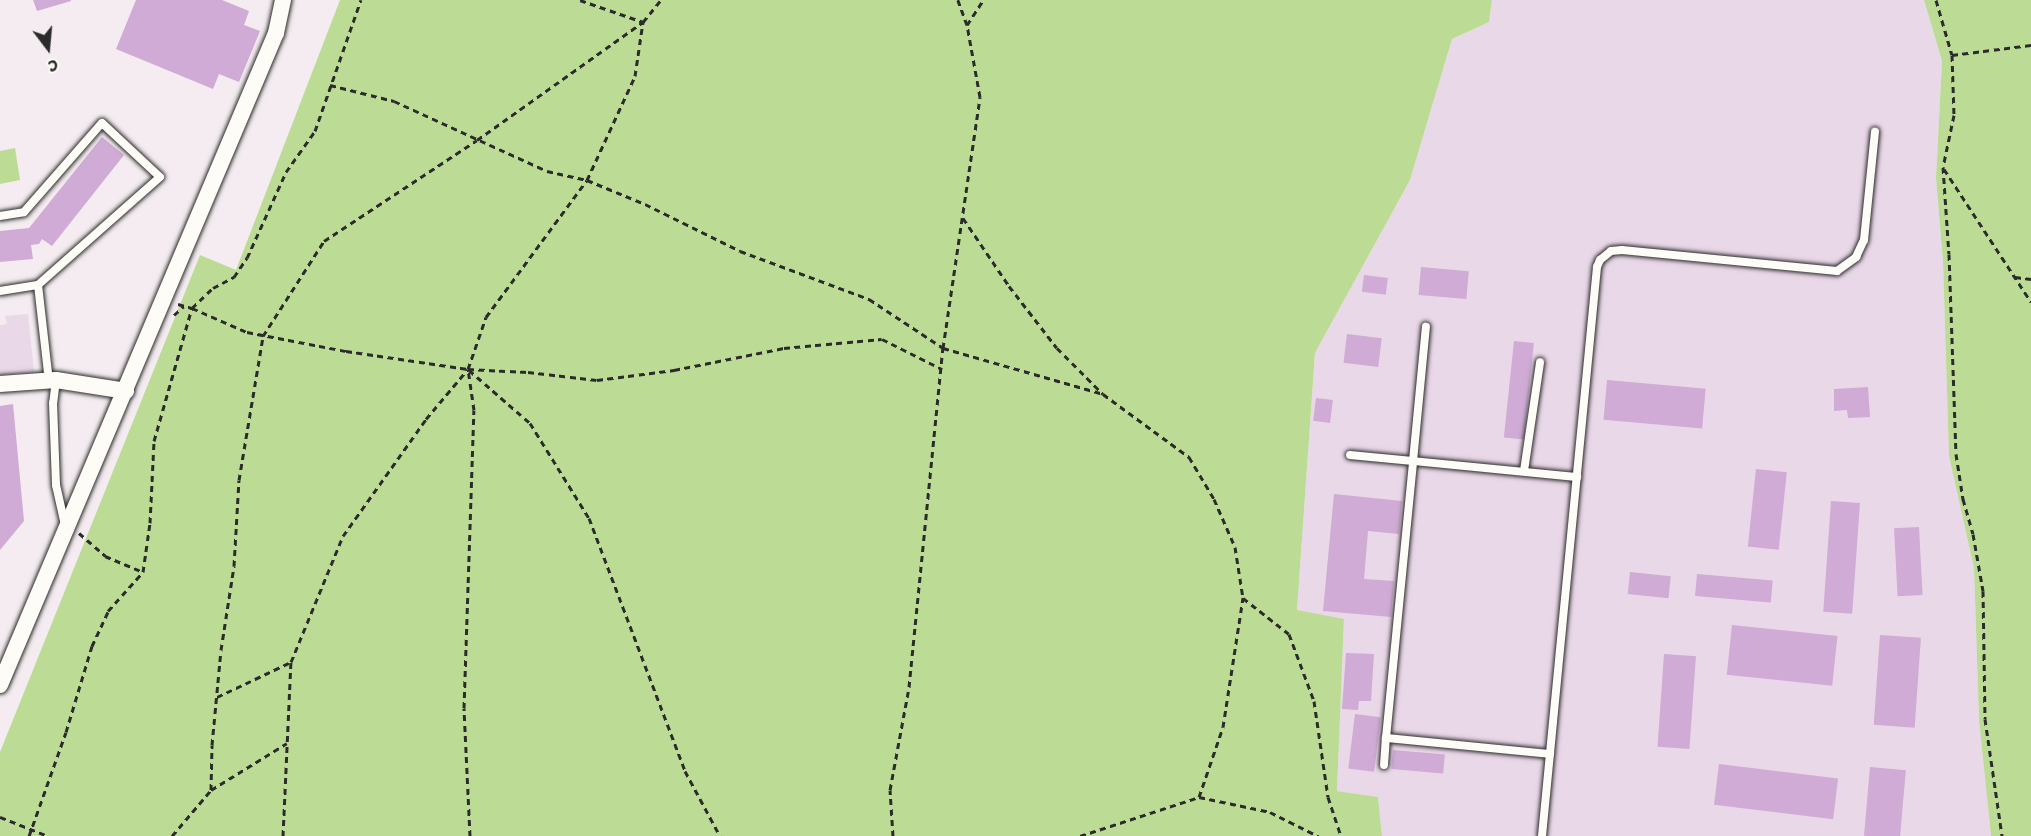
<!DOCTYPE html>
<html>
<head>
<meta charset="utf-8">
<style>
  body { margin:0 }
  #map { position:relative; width:2031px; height:836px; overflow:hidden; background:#f4ecf0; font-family:"Shantell Sans",sans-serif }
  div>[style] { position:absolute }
  .built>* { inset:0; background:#e9d8e8 }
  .green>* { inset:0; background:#bcdc95 }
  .building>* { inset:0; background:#cfabd5; transform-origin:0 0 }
  .path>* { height:3px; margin-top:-1.5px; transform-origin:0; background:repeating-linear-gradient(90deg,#2b2b2b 0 6px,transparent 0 10.5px) }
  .roads { filter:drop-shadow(0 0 2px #2b2b2b) drop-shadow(0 0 2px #2b2b2b) }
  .service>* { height:8px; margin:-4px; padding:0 4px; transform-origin:4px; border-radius:4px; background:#fdfcf7 }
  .minor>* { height:16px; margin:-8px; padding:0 8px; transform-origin:8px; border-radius:8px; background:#fdfcf7 }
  span { translate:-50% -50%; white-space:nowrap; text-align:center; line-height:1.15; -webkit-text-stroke:4.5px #fdfcf7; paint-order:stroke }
  .north { position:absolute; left:18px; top:18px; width:60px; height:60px; -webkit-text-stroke:4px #fdfcf7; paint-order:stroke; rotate:164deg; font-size:16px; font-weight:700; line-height:24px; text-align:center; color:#2b2b2b }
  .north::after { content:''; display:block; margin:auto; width:21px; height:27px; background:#2b2b2b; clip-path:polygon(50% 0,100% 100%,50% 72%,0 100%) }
</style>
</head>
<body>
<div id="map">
  <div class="built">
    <div style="clip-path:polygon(1492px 0,1924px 0,1942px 61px,1936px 178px,1943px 262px,1949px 456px,1974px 568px,1979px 720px,1991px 836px,1382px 836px,1378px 797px,1337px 791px,1344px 620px,1297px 610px,1315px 353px,1410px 180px,1452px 39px,1489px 22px)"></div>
    <div style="clip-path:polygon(28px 314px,34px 371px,0 375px,0 325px,7px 324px,5px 316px)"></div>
  </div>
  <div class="green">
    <div style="clip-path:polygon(340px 0,1492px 0,1489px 22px,1452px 39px,1410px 180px,1315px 353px,1297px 610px,1344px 619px,1337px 791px,1378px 797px,1382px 836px,0 836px,0 752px,200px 255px,236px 270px)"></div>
    <div style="clip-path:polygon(1924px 0,2031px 0,2031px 836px,1991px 836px,1979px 720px,1974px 568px,1949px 456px,1943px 262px,1936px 178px,1942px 61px)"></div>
    <div style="clip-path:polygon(15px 148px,20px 180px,0 184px,0 151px)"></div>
  </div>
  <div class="building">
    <div style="clip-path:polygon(33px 0,71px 0,71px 1px,37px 11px)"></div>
    <div style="clip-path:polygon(136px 0,222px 0,249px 11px,244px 25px,260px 31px,239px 82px,219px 74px,213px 89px,116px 49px)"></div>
    <div style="clip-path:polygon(102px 137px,124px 155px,52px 246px,42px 239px,39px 244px,31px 245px,33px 259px,0 262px,0 231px,29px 228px)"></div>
    <div style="left:1421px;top:267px;width:48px;height:28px;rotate:5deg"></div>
    <div style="left:1364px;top:275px;width:24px;height:17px;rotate:7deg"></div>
    <div style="left:1347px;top:334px;width:35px;height:29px;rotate:7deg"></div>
    <div style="left:1514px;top:341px;width:20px;height:97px;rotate:6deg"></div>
    <div style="left:1607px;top:380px;width:99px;height:40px;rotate:5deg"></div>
    <div style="clip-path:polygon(1868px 387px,1870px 417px,1848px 418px,1847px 410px,1834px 411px,1834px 389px)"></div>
    <div style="left:1316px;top:398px;width:17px;height:23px;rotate:7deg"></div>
    <div style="clip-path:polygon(13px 404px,24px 521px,0 550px,0 406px)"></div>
    <div style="left:1756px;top:469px;width:31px;height:78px;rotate:6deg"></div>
    <div style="clip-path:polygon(1334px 494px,1402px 501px,1399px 534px,1368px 531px,1364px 579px,1394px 581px,1391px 617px,1323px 611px)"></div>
    <div style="left:1831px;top:501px;width:29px;height:111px;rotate:4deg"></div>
    <div style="left:1919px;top:527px;width:68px;height:25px;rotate:87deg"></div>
    <div style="left:1630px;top:572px;width:41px;height:22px;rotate:6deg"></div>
    <div style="left:1697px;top:574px;width:76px;height:22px;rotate:5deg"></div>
    <div style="left:1732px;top:625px;width:106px;height:50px;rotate:6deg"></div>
    <div style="left:1880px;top:635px;width:41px;height:90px;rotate:4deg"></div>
    <div style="clip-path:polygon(1346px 653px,1374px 654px,1371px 701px,1359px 701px,1358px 710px,1342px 709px)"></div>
    <div style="left:1664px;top:654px;width:32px;height:93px;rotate:4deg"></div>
    <div style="left:1355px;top:714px;width:26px;height:55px;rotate:7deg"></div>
    <div style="left:1393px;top:750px;width:52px;height:19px;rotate:5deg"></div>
    <div style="left:1719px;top:764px;width:120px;height:41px;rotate:7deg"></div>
    <div style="left:1870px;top:767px;width:36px;height:69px;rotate:5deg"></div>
  </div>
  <div class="path">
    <div style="left:580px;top:0;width:67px;rotate:19.2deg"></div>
    <div style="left:1936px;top:0;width:57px;rotate:73.8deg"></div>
    <div style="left:1952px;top:55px;width:60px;rotate:88.1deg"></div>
    <div style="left:1954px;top:115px;width:53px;rotate:101.9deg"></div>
    <div style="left:1943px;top:167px;width:87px;rotate:86.1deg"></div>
    <div style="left:1949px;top:254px;width:200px;rotate:88deg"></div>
    <div style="left:1956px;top:454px;width:46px;rotate:81.2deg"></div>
    <div style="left:1963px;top:499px;width:36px;rotate:74deg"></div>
    <div style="left:1973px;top:534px;width:58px;rotate:80deg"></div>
    <div style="left:1983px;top:591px;width:128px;rotate:89.1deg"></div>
    <div style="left:1985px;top:719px;width:118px;rotate:81.7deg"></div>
    <div style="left:967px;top:25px;width:30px;rotate:-57deg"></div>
    <div style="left:1952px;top:55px;width:80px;rotate:-7.2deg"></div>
    <div style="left:330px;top:85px;width:66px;rotate:14deg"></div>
    <div style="left:394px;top:101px;width:168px;rotate:24.6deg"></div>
    <div style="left:547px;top:171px;width:41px;rotate:12.7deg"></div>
    <div style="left:587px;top:180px;width:63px;rotate:22.5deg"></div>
    <div style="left:645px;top:204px;width:106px;rotate:26.3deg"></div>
    <div style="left:740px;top:251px;width:138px;rotate:20.4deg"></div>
    <div style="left:869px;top:299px;width:89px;rotate:33.5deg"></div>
    <div style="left:943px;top:348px;width:166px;rotate:16deg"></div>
    <div style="left:1944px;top:169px;width:159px;rotate:56.8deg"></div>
    <div style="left:963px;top:218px;width:82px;rotate:55.9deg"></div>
    <div style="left:1009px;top:286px;width:78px;rotate:52.3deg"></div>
    <div style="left:1057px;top:348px;width:65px;rotate:45deg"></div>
    <div style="left:1103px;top:394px;width:107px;rotate:36.2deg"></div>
    <div style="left:1189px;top:457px;width:49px;rotate:59.2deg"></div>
    <div style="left:1214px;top:499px;width:52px;rotate:66.4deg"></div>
    <div style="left:1235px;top:547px;width:52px;rotate:81.1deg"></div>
    <div style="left:1243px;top:598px;width:58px;rotate:38deg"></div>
    <div style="left:1289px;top:634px;width:72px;rotate:69.5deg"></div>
    <div style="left:1314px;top:701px;width:97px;rotate:81.7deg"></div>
    <div style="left:1328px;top:797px;width:41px;rotate:71.6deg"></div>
    <div style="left:2015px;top:277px;width:16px;rotate:7deg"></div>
    <div style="left:178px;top:304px;width:15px;rotate:16deg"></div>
    <div style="left:192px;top:308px;width:29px;rotate:-44deg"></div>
    <div style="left:213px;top:288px;width:24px;rotate:-28deg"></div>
    <div style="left:234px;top:277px;width:23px;rotate:-56deg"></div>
    <div style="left:247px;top:258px;width:94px;rotate:-65.6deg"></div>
    <div style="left:286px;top:172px;width:50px;rotate:-54.7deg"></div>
    <div style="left:315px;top:131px;width:139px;rotate:-70.7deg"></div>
    <div style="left:174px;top:315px;width:13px;rotate:-42deg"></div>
    <div style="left:469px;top:370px;width:81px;rotate:41deg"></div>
    <div style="left:530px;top:423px;width:112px;rotate:58.2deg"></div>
    <div style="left:589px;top:518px;width:271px;rotate:69.2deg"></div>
    <div style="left:685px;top:771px;width:74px;rotate:61.7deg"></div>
    <div style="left:79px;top:533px;width:35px;rotate:41deg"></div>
    <div style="left:105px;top:556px;width:41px;rotate:22.8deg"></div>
    <div style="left:217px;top:697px;width:82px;rotate:-25.3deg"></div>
    <div style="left:211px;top:790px;width:45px;rotate:-88.7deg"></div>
    <div style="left:212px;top:745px;width:95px;rotate:-84.6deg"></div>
    <div style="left:221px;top:650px;width:85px;rotate:-81.2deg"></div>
    <div style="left:234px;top:566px;width:86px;rotate:-86.7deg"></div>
    <div style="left:239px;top:480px;width:146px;rotate:-80.5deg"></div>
    <div style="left:263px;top:336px;width:113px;rotate:-57.3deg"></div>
    <div style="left:324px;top:241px;width:183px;rotate:-33.4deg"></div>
    <div style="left:477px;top:140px;width:204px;rotate:-35.4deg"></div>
    <div style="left:1199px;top:797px;width:74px;rotate:-71.1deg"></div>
    <div style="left:1223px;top:727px;width:131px;rotate:-81.2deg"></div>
    <div style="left:0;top:817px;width:52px;rotate:21.6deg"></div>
    <div style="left:29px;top:836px;width:110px;rotate:-70.4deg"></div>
    <div style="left:66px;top:732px;width:90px;rotate:-73.2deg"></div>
    <div style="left:92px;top:646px;width:38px;rotate:-65deg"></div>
    <div style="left:108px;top:611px;width:52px;rotate:-48.1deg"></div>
    <div style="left:143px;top:572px;width:49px;rotate:-81.9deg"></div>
    <div style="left:150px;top:523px;width:82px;rotate:-87.2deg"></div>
    <div style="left:154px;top:441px;width:138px;rotate:-74.1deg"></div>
    <div style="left:192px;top:308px;width:60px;rotate:23.6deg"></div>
    <div style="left:247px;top:332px;width:101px;rotate:10.9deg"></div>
    <div style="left:346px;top:351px;width:123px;rotate:8.4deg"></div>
    <div style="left:468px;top:369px;width:60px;rotate:2.9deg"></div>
    <div style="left:528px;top:372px;width:69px;rotate:6.6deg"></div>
    <div style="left:597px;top:380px;width:78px;rotate:-7.4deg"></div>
    <div style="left:674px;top:370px;width:112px;rotate:-11.3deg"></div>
    <div style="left:784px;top:348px;width:98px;rotate:-5.2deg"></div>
    <div style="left:882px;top:339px;width:67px;rotate:26.6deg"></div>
    <div style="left:172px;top:836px;width:60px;rotate:-49.7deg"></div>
    <div style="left:211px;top:790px;width:89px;rotate:-31.7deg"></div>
    <div style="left:283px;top:836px;width:174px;rotate:-87.4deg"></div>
    <div style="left:291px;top:662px;width:136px;rotate:-67.6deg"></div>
    <div style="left:343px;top:536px;width:143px;rotate:-54.6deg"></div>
    <div style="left:426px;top:419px;width:65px;rotate:-50deg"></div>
    <div style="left:470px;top:836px;width:128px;rotate:-92.7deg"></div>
    <div style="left:464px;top:708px;width:298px;rotate:-88.1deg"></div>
    <div style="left:474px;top:410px;width:41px;rotate:-98.3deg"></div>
    <div style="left:468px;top:369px;width:55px;rotate:-70.9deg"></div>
    <div style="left:486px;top:317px;width:170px;rotate:-53.6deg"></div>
    <div style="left:587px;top:180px;width:115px;rotate:-65.2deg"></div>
    <div style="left:635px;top:76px;width:55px;rotate:-81.6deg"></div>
    <div style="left:643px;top:22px;width:28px;rotate:-51deg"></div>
    <div style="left:893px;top:836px;width:46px;rotate:-93.7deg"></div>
    <div style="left:890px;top:790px;width:105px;rotate:-79.5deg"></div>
    <div style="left:909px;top:687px;width:341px;rotate:-84.3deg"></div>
    <div style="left:943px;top:348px;width:254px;rotate:-81.6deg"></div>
    <div style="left:980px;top:97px;width:73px;rotate:-100.2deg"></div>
    <div style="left:967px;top:25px;width:27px;rotate:-110deg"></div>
    <div style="left:1080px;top:836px;width:125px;rotate:-18.1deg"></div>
    <div style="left:1199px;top:797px;width:73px;rotate:11.9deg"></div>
    <div style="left:1270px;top:812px;width:54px;rotate:26.6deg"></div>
  </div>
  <div class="roads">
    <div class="service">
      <div style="left:0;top:216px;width:24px;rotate:-9deg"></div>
      <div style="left:24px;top:212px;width:118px;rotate:-48.8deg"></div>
      <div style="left:102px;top:123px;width:79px;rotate:43deg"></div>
      <div style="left:160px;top:177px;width:163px;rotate:138.5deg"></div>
      <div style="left:38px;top:285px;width:97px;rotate:83.5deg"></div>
      <div style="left:0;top:291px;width:38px;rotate:-9deg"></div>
      <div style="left:56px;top:380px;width:23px;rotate:97deg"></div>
      <div style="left:53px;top:403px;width:82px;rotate:87.9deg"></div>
      <div style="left:56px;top:485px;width:41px;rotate:77.3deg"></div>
      <div style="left:1350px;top:455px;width:63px;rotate:5.4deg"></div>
      <div style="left:1413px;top:461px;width:135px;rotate:-84.5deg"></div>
      <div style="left:1524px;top:471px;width:110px;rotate:-81.6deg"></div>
      <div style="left:1550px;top:754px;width:165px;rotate:-174.4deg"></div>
      <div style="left:1386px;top:738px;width:278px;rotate:-84.4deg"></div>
      <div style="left:1413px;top:461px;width:165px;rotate:5.6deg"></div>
      <div style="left:1384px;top:765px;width:27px;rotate:-86deg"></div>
      <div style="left:1542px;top:836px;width:572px;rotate:-84.48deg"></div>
      <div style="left:1597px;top:267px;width:8px;rotate:-67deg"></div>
      <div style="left:1600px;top:260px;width:14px;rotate:-39deg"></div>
      <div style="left:1611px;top:251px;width:11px;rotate:-5deg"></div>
      <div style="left:1622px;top:250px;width:216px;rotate:5.6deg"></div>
      <div style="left:1837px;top:271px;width:24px;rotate:-36deg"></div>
      <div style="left:1856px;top:257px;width:19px;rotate:-65deg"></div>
      <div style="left:1864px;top:240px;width:109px;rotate:-84.2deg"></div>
    </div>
    <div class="minor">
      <div style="left:0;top:384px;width:56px;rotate:-4.1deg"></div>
      <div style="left:56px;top:380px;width:71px;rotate:8.9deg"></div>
      <div style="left:0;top:685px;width:708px;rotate:-67.06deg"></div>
      <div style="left:276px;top:33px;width:34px;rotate:-78deg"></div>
    </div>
  </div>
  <div class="north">С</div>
</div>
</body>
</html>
